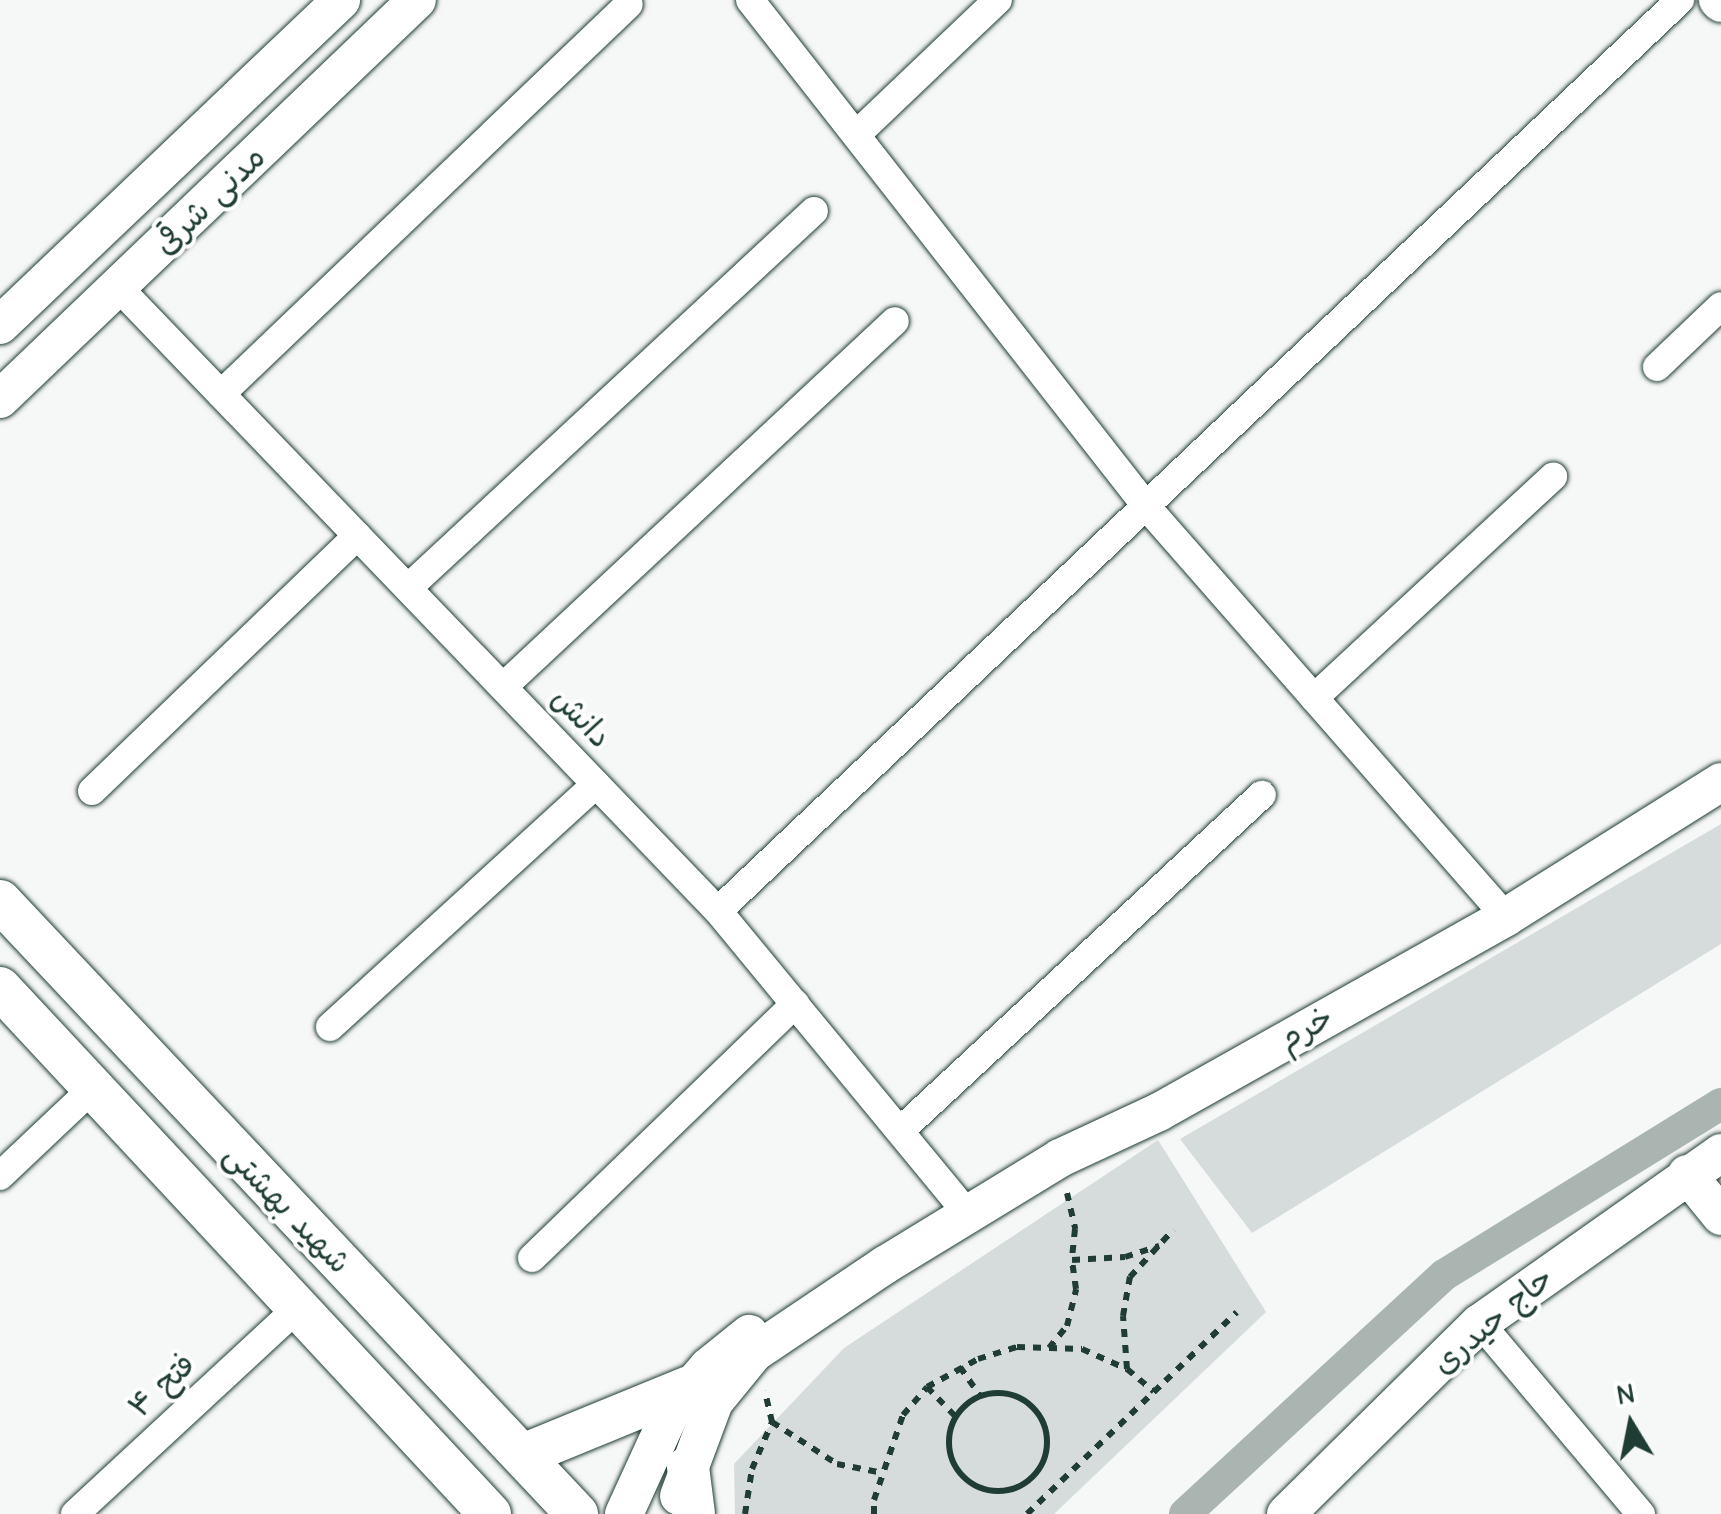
<!DOCTYPE html>
<html>
<head>
<meta charset="utf-8">
<style>
  body { margin:0 }
  #map { position:relative; width:1721px; height:1514px; overflow:hidden; background:#f6f7f7; font-family:"Comic Neue","Playpen Sans Arabic",sans-serif }
  div>[style] { position:absolute }
  .green>* { inset:0; background:#d6dcdb }
  .canal>* { height:32px; margin:-16px; padding:0 16px; transform-origin:16px; border-radius:16px; background:#aab5b1 }
  .path>* { height:6px; margin-top:-3px; transform-origin:0; background:repeating-linear-gradient(90deg,#1f3d34 0 8px,transparent 0 16px) }
  .path>.ring { margin:-3px; padding:0; box-sizing:content-box; background:none; border:6px solid #1f3d34; border-radius:50% }
  .roads { filter:drop-shadow(0 0 2px #1f3d34) drop-shadow(0 0 2px #1f3d34) }
  .street>* { height:28px; margin:-14px; padding:0 14px; transform-origin:14px; border-radius:14px; background:#fff }
  .secondary>* { height:38px; margin:-19px; padding:0 19px; transform-origin:19px; border-radius:19px; background:#fff }
  .primary>* { height:42px; margin:-21px; padding:0 21px; transform-origin:21px; border-radius:21px; background:#fff }
  span { translate:-50% -50%; white-space:nowrap; text-align:center; line-height:1.15; -webkit-text-stroke:8px #fff; paint-order:stroke }
  .street-label { font-size:32px; color:#1f3d34 }
  .north { position:absolute; left:1581px; top:1374px; width:100px; height:100px; -webkit-text-stroke:8px #fff; paint-order:stroke; rotate:350deg; font-size:28px; font-weight:700; line-height:40px; text-align:center; color:#1f3d34 }
  .north::after { content:''; display:block; margin:auto; width:35px; height:45px; background:#1f3d34; clip-path:polygon(50% 0,100% 100%,50% 72%,0 100%) }
</style>
</head>
<body>
<div id="map">
  <div class="green">
    <div style="clip-path:polygon(1721px 824px,1721px 944px,1252px 1233px,1180px 1139px)"></div>
    <div style="clip-path:polygon(1158px 1140px,1266px 1312px,1054px 1514px,735px 1514px,734px 1464px,844px 1348px)"></div>
  </div>
  <div class="canal">
    <div style="left:1185px;top:1514px;width:352px;rotate:-42.7deg"></div>
    <div style="left:1444px;top:1275px;width:326px;rotate:-31.7deg"></div>
  </div>
  <div class="path">
    <div style="left:1067px;top:1193px;width:37px;rotate:77deg"></div>
    <div style="left:1075px;top:1229px;width:31px;rotate:96deg"></div>
    <div style="left:1049px;top:1348px;width:28px;rotate:-51deg"></div>
    <div style="left:1067px;top:1326px;width:38px;rotate:-76deg"></div>
    <div style="left:1076px;top:1289px;width:29px;rotate:-98deg"></div>
    <div style="left:1072px;top:1260px;width:53px;rotate:-3.2deg"></div>
    <div style="left:1125px;top:1257px;width:36px;rotate:-18deg"></div>
    <div style="left:960px;top:1367px;width:35px;rotate:55deg"></div>
    <div style="left:1127px;top:1369px;width:53px;rotate:-94.3deg"></div>
    <div style="left:1123px;top:1316px;width:40px;rotate:-80deg"></div>
    <div style="left:1130px;top:1277px;width:64px;rotate:-47.5deg"></div>
    <div style="left:927px;top:1387px;width:42px;rotate:46deg"></div>
    <div class="ring" style="left:949px;top:1393px;width:92px;height:92px"></div>
    <div style="left:772px;top:1422px;width:77px;rotate:32.9deg"></div>
    <div style="left:837px;top:1464px;width:47px;rotate:11.1deg"></div>
    <div style="left:745px;top:1514px;width:46px;rotate:-81.2deg"></div>
    <div style="left:752px;top:1469px;width:51px;rotate:-66.9deg"></div>
    <div style="left:772px;top:1422px;width:32px;rotate:-103deg"></div>
    <div style="left:874px;top:1514px;width:14px;rotate:-90deg"></div>
    <div style="left:874px;top:1500px;width:90px;rotate:-71.2deg"></div>
    <div style="left:903px;top:1415px;width:37px;rotate:-49deg"></div>
    <div style="left:927px;top:1387px;width:58px;rotate:-28.8deg"></div>
    <div style="left:978px;top:1359px;width:41px;rotate:-17.1deg"></div>
    <div style="left:1017px;top:1347px;width:65px;rotate:1.8deg"></div>
    <div style="left:1082px;top:1349px;width:49px;rotate:24deg"></div>
    <div style="left:1127px;top:1369px;width:35px;rotate:40deg"></div>
    <div style="left:1027px;top:1514px;width:291px;rotate:-43.9deg"></div>
  </div>
  <div class="roads">
    <div class="street">
      <div style="left:750px;top:0;width:643px;rotate:51.95deg"></div>
      <div style="left:1146px;top:506px;width:546px;rotate:48.78deg"></div>
      <div style="left:856px;top:135px;width:196px;rotate:-43.6deg"></div>
      <div style="left:119px;top:288px;width:864px;rotate:46.13deg"></div>
      <div style="left:718px;top:911px;width:395px;rotate:50.5deg"></div>
      <div style="left:1657px;top:367px;width:88px;rotate:-43.6deg"></div>
      <div style="left:221px;top:394px;width:564px;rotate:-43.71deg"></div>
      <div style="left:408px;top:588px;width:554px;rotate:-42.88deg"></div>
      <div style="left:503px;top:687px;width:536px;rotate:-43.04deg"></div>
      <div style="left:1314px;top:698px;width:326px;rotate:-42.8deg"></div>
      <div style="left:92px;top:791px;width:368px;rotate:-43.9deg"></div>
      <div style="left:718px;top:911px;width:1325px;rotate:-43.44deg"></div>
      <div style="left:330px;top:1027px;width:360px;rotate:-42.4deg"></div>
      <div style="left:900px;top:1131px;width:494px;rotate:-42.9deg"></div>
      <div style="left:0;top:1176px;width:128px;rotate:-43.4deg"></div>
      <div style="left:532px;top:1258px;width:366px;rotate:-44deg"></div>
      <div style="left:1480px;top:1323px;width:250px;rotate:49.9deg"></div>
      <div style="left:75px;top:1514px;width:301px;rotate:-42.8deg"></div>
    </div>
    <div class="secondary">
      <div style="left:1718px;top:0;width:4px;rotate:45deg"></div>
      <div style="left:0;top:325px;width:471px;rotate:-43.6deg"></div>
      <div style="left:0;top:399px;width:577px;rotate:-43.74deg"></div>
      <div style="left:1687px;top:1174px;width:54px;rotate:51deg"></div>
      <div style="left:679px;top:1496px;width:100px;rotate:-69.6deg"></div>
      <div style="left:714px;top:1402px;width:63px;rotate:-50.8deg"></div>
      <div style="left:754px;top:1353px;width:158px;rotate:-33.9deg"></div>
      <div style="left:885px;top:1265px;width:205px;rotate:-31.4deg"></div>
      <div style="left:1060px;top:1158px;width:109px;rotate:-24.9deg"></div>
      <div style="left:1159px;top:1112px;width:398px;rotate:-29.3deg"></div>
      <div style="left:1506px;top:917px;width:254px;rotate:-32.1deg"></div>
      <div style="left:624px;top:1514px;width:115px;rotate:-65.4deg"></div>
      <div style="left:672px;top:1409px;width:55px;rotate:-49.4deg"></div>
      <div style="left:708px;top:1367px;width:53px;rotate:-38.8deg"></div>
      <div style="left:1286px;top:1514px;width:272px;rotate:-44.6deg"></div>
      <div style="left:1480px;top:1323px;width:295px;rotate:-35.2deg"></div>
    </div>
    <div class="primary">
      <div style="left:0;top:901px;width:842px;rotate:46.73deg"></div>
      <div style="left:0;top:988px;width:719px;rotate:47.03deg"></div>
      <div style="left:523px;top:1455px;width:179px;rotate:-22.3deg"></div>
      <div style="left:688px;top:1467px;width:47px;rotate:82.7deg"></div>
    </div>
  </div>
  <div class="street-label">
    <span style="left:210px;top:201px;rotate:-44deg">مدنی شرقی</span>
    <span style="left:581px;top:718px;rotate:46deg">دانش</span>
    <span style="left:1306px;top:1029px;rotate:-29deg">خرم</span>
    <span style="left:287px;top:1209px;rotate:46deg">شهید بهشتی</span>
    <span style="left:1493px;top:1321px;rotate:-40deg">حاج حیدری</span>
    <span style="left:162px;top:1386px;rotate:-43deg">فتح ۴</span>
  </div>
  <div class="north">N</div>
</div>
</body>
</html>
